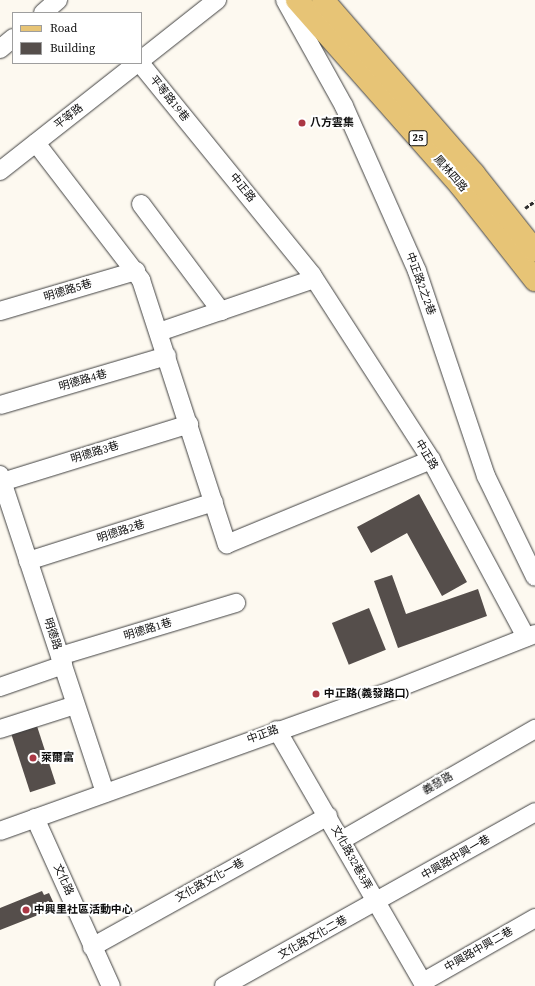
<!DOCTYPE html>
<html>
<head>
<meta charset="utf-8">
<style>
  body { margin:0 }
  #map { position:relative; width:535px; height:986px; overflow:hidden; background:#fdf9f0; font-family:"Source Serif 4","Noto Sans TC",serif }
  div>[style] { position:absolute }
  .building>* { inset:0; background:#554e4b; transform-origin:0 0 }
  .path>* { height:2.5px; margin-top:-1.25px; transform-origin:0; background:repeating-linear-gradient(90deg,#2f2f2f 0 4px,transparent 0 6px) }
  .roads { filter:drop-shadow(0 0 1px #404040) drop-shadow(0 0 1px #404040) }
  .minor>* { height:18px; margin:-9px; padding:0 9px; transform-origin:9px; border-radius:9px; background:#fff }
  .major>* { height:22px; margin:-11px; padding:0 11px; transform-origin:11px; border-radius:11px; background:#e7c476 }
  .dots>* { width:11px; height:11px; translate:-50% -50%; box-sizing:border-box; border:2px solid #fff; border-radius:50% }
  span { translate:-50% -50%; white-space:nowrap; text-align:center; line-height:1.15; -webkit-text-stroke:4px #fff; paint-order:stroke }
  .shield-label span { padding:1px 3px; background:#fff; border:1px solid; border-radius:3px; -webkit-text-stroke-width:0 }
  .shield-label { font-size:10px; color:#0d0d0d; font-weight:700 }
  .street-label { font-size:11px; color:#0d0d0d }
  .poi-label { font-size:11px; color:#0d0d0d; font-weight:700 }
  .left { translate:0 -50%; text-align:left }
  .legend { position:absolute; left:12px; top:12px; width:130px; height:52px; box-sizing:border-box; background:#fff; border:1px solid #9e9e9e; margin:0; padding:5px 7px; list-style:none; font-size:12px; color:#0d0d0d }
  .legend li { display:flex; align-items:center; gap:8px; height:20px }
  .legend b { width:20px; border:1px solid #9e9e9e }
</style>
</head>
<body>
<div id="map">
  <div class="building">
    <div style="clip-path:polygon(419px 494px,467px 582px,442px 596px,407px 533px,371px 553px,357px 527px)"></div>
    <div style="clip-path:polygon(392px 575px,406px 614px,478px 589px,487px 616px,398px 648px,374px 581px)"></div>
    <div style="left:369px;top:608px;width:45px;height:40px;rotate:68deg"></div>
    <div style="left:36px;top:723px;width:64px;height:27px;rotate:72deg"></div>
    <div style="clip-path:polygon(42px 891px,44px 895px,49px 893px,56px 908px,0 930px,0 908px)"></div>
  </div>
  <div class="path">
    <div style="left:525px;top:208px;width:12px;rotate:-35deg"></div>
  </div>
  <div class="roads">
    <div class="minor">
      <div style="left:285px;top:0;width:121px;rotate:60.9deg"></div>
      <div style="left:344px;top:106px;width:180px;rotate:66.1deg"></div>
      <div style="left:417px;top:271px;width:216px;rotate:71.4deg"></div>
      <div style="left:486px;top:476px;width:112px;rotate:64.1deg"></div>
      <div style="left:43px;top:13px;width:20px;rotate:-41deg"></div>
      <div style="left:0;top:49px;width:17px;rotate:-40deg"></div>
      <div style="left:141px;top:60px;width:97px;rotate:-38.3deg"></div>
      <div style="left:140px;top:63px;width:273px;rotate:50.9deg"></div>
      <div style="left:312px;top:275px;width:220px;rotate:57.2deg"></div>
      <div style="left:431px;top:460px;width:201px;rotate:61.8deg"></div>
      <div style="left:36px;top:143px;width:173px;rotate:52.5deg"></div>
      <div style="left:141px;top:280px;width:278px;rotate:72deg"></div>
      <div style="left:227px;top:544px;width:221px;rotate:-22.4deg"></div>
      <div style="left:0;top:171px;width:174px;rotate:-38.2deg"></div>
      <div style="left:141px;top:204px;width:134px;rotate:53.2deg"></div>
      <div style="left:0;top:311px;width:142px;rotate:-16.4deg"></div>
      <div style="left:159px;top:332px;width:164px;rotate:-18.9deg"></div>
      <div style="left:0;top:405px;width:174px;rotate:-16.4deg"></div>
      <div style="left:0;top:475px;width:335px;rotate:71.7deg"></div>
      <div style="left:2px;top:482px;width:196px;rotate:-17.2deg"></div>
      <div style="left:28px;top:561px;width:195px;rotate:-17.6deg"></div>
      <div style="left:60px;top:656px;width:184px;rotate:-16.8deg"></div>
      <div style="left:0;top:687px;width:67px;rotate:-19.2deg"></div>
      <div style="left:0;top:729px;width:79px;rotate:-17.7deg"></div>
      <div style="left:277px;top:730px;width:296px;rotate:60deg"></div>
      <div style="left:35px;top:818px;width:184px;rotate:65.7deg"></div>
      <div style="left:0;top:831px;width:418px;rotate:-19.7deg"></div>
      <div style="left:393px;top:690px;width:153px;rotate:-21.5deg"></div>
      <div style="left:342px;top:840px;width:223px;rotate:-29.9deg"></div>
      <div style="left:92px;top:947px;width:270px;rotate:-29deg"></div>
      <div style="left:423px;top:982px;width:129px;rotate:-29.7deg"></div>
      <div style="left:224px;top:986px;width:356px;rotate:-29.2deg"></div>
    </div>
    <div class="major">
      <div style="left:297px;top:0;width:248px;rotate:48.6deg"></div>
      <div style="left:461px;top:186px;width:120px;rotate:51.8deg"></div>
      <div style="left:323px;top:0;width:230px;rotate:49deg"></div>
      <div style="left:474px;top:174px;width:98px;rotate:51.6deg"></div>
    </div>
  </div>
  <div class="dots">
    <div style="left:302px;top:123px;background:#ab3845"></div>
    <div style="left:316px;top:694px;background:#ab3845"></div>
    <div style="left:33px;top:758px;background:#ab3845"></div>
    <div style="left:26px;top:910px;background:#ab3845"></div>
  </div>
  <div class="shield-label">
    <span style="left:418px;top:138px">25</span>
  </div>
  <div class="street-label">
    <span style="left:169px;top:99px;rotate:51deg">平等路19巷</span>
    <span style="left:69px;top:117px;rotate:-38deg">平等路</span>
    <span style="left:450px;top:174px;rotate:49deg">鳳林四路</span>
    <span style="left:242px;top:188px;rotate:51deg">中正路</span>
    <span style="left:420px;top:284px;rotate:70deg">中正路2之2巷</span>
    <span style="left:68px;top:291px;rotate:-17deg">明德路5巷</span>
    <span style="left:83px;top:381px;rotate:-16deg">明德路4巷</span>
    <span style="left:95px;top:453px;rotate:-17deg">明德路3巷</span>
    <span style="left:426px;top:455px;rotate:59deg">中正路</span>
    <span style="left:121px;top:532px;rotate:-18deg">明德路2巷</span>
    <span style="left:148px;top:630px;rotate:-17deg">明德路1巷</span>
    <span style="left:52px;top:634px;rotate:72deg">明德路</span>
    <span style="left:263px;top:735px;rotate:-20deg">中正路</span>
    <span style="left:438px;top:784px;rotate:-30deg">義發路</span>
    <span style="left:351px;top:858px;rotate:61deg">文化路32巷3弄</span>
    <span style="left:456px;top:858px;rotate:-30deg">中興路中興一巷</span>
    <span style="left:63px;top:880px;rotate:66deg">文化路</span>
    <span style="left:210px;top:881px;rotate:-29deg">文化路文化一巷</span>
    <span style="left:313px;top:938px;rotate:-29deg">文化路文化二巷</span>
    <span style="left:479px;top:950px;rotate:-30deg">中興路中興二巷</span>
  </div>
  <div class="poi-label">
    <span class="left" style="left:310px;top:123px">八方雲集</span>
    <span class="left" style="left:324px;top:694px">中正路(義發路口)</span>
    <span class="left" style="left:41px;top:758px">萊爾富</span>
    <span class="left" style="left:34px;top:910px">中興里社區活動中心</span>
  </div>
  <ul class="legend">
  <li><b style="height:5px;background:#e7c476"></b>Road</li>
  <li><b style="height:11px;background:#554e4b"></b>Building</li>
  </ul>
</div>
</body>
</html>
